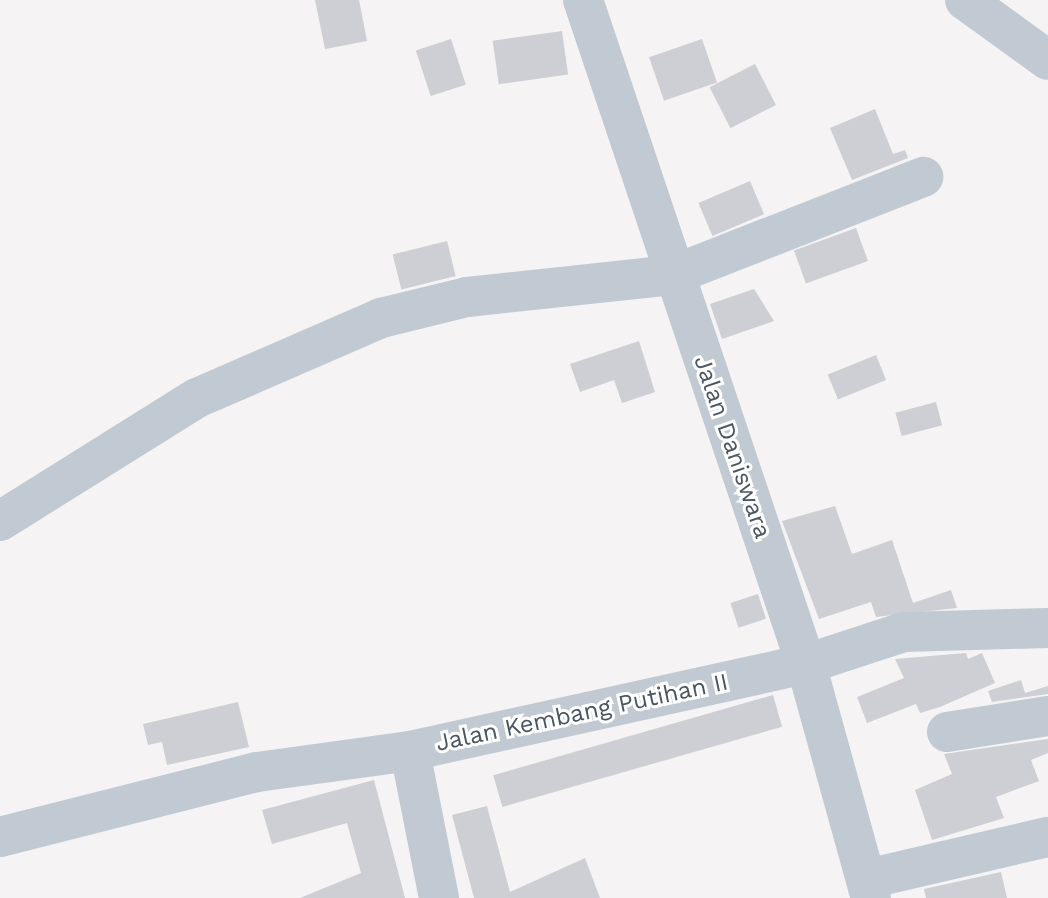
<!DOCTYPE html>
<html>
<head>
<meta charset="utf-8">
<style>
  body { margin:0 }
  #map { position:relative; width:1048px; height:898px; overflow:hidden; background:#f5f3f3; font-family:"Work Sans",sans-serif }
  div>[style] { position:absolute }
  .building>* { inset:0; background:#cdcfd5; transform-origin:0 0 }
  .minor>* { height:40px; margin:-20px; padding:0 20px; transform-origin:20px; border-radius:20px; background:#c1cad2 }
  span { translate:-50% -50%; white-space:nowrap; text-align:center; line-height:1.15; -webkit-text-stroke:6px #fff; paint-order:stroke }
  .street-label { font-size:24px; color:#4a5661 }
</style>
</head>
<body>
<div id="map">
  <div class="building">
    <div style="clip-path:polygon(315px 0,359px 0,367px 41px,325px 49px)"></div>
    <div style="left:562px;top:31px;width:44px;height:70px;rotate:82deg"></div>
    <div style="left:451px;top:39px;width:48px;height:37px;rotate:72deg"></div>
    <div style="left:702px;top:39px;width:46px;height:56px;rotate:71deg"></div>
    <div style="left:755px;top:64px;width:46px;height:51px;rotate:63deg"></div>
    <div style="clip-path:polygon(875px 109px,893px 154px,905px 150px,908px 158px,852px 180px,830px 128px)"></div>
    <div style="left:750px;top:181px;width:36px;height:56px;rotate:67deg"></div>
    <div style="left:856px;top:228px;width:35px;height:66px;rotate:70deg"></div>
    <div style="left:447px;top:241px;width:36px;height:56px;rotate:76deg"></div>
    <div style="clip-path:polygon(754px 289px,774px 321px,722px 339px,710px 304px)"></div>
    <div style="clip-path:polygon(639px 341px,655px 392px,622px 403px,614px 380px,580px 392px,570px 364px)"></div>
    <div style="left:876px;top:355px;width:27px;height:52px;rotate:68deg"></div>
    <div style="left:936px;top:402px;width:24px;height:42px;rotate:75deg"></div>
    <div style="clip-path:polygon(835px 506px,852px 554px,892px 540px,913px 603px,951px 590px,957px 608px,876px 617px,871px 602px,819px 619px,782px 521px)"></div>
    <div style="left:758px;top:594px;width:26px;height:29px;rotate:72deg"></div>
    <div style="clip-path:polygon(966px 653px,968px 659px,982px 653px,995px 683px,940px 707px,920px 713px,916px 704px,867px 723px,857px 697px,904px 678px,895px 659px)"></div>
    <div style="clip-path:polygon(1021px 680px,1025px 693px,1048px 686px,1048px 694px,992px 702px,988px 691px)"></div>
    <div style="left:773px;top:695px;width:33px;height:291px;rotate:74deg"></div>
    <div style="clip-path:polygon(238px 702px,249px 747px,167px 765px,162px 742px,148px 745px,143px 724px)"></div>
    <div style="clip-path:polygon(1048px 739px,1048px 753px,1031px 760px,1039px 781px,996px 797px,1004px 818px,932px 840px,915px 790px,952px 774px,944px 754px)"></div>
    <div style="clip-path:polygon(374px 780px,405px 898px,300px 898px,361px 873px,347px 823px,272px 844px,262px 810px)"></div>
    <div style="clip-path:polygon(487px 806px,510px 892px,585px 858px,600px 898px,474px 898px,452px 815px)"></div>
    <div style="clip-path:polygon(1001px 872px,1007px 898px,926px 898px,924px 889px)"></div>
  </div>
  <div class="minor">
    <div style="left:583px;top:0;width:700px;rotate:71.44deg"></div>
    <div style="left:806px;top:664px;width:243px;rotate:74.5deg"></div>
    <div style="left:965px;top:0;width:102px;rotate:35.9deg"></div>
    <div style="left:0;top:521px;width:232px;rotate:-32deg"></div>
    <div style="left:197px;top:398px;width:201px;rotate:-23.5deg"></div>
    <div style="left:381px;top:318px;width:89px;rotate:-13.7deg"></div>
    <div style="left:467px;top:297px;width:207px;rotate:-6.1deg"></div>
    <div style="left:673px;top:275px;width:269px;rotate:-21.4deg"></div>
    <div style="left:947px;top:732px;width:102px;rotate:-9deg"></div>
    <div style="left:0;top:837px;width:265px;rotate:-14.2deg"></div>
    <div style="left:257px;top:772px;width:154px;rotate:-7.8deg"></div>
    <div style="left:867px;top:879px;width:186px;rotate:-13.1deg"></div>
    <div style="left:439px;top:898px;width:150px;rotate:-101.2deg"></div>
    <div style="left:410px;top:751px;width:405px;rotate:-12.4deg"></div>
    <div style="left:806px;top:664px;width:103px;rotate:-18.1deg"></div>
    <div style="left:904px;top:632px;width:144px;rotate:-1.6deg"></div>
  </div>
  <div class="street-label">
    <span style="left:732px;top:447px;rotate:71deg">Jalan Daniswara</span>
    <span style="left:582px;top:713px;rotate:-12deg">Jalan Kembang Putihan II</span>
  </div>
</div>
</body>
</html>
